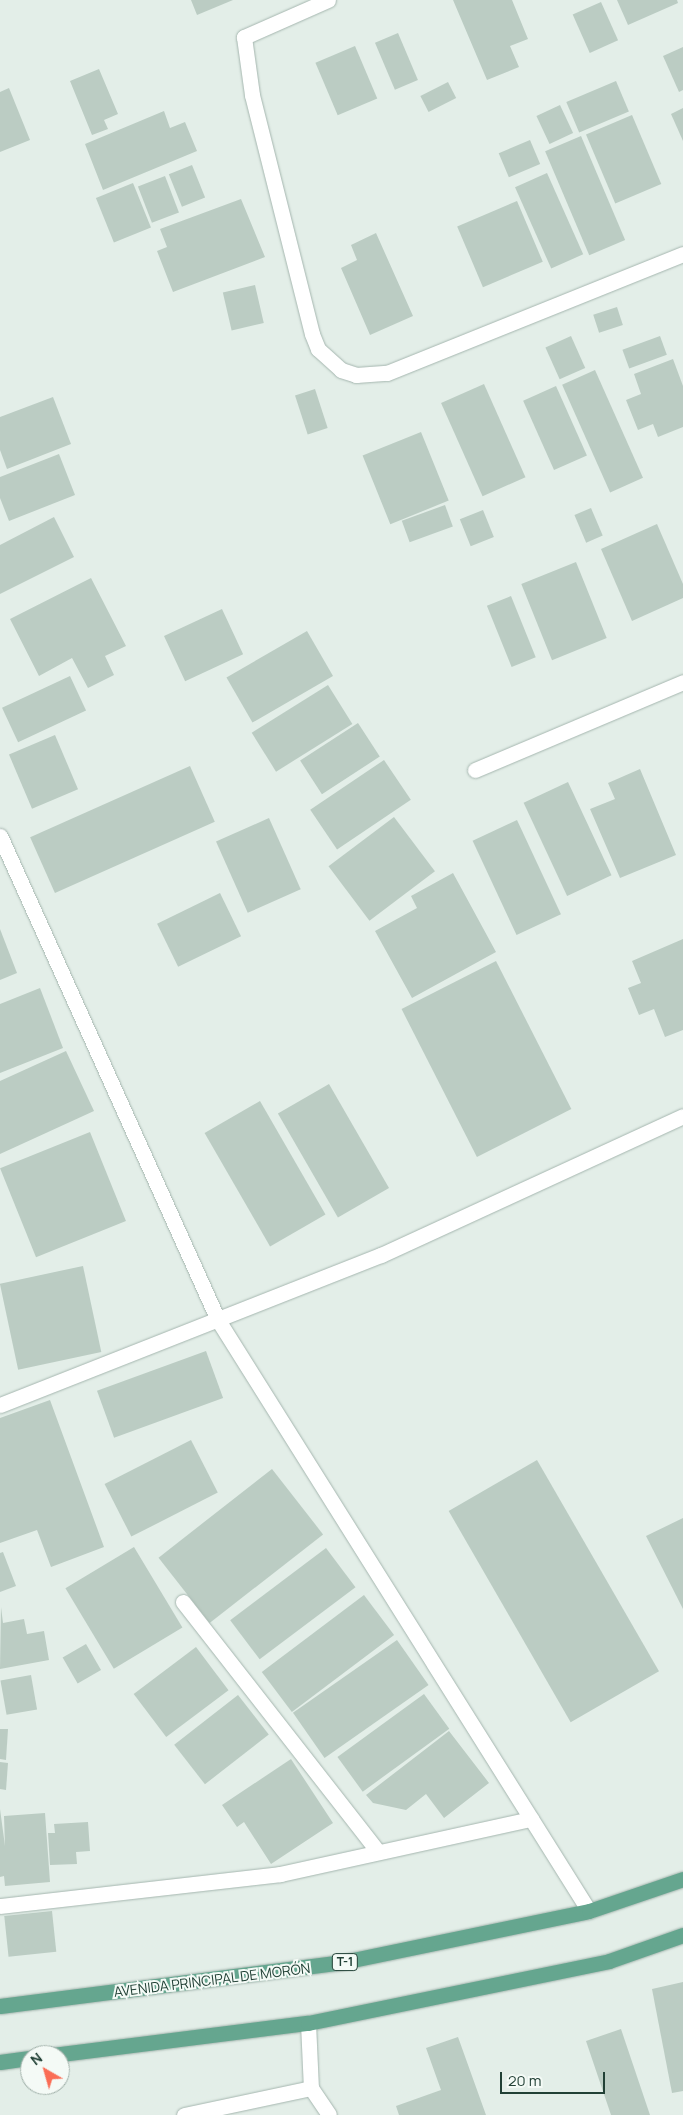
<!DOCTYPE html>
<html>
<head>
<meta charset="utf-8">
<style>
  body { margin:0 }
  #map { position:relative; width:683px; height:2115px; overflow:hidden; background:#e3eee8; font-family:Manrope,sans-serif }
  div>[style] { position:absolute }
  .building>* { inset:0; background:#bbccc3; transform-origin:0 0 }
  .roads { filter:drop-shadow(0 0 1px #a5b6af) drop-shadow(0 0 1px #a5b6af) }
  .street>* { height:15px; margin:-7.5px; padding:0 7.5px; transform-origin:7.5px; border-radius:7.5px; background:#fff }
  .primary>* { height:15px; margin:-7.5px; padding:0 7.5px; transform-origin:7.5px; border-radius:7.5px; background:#65a68f }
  span { translate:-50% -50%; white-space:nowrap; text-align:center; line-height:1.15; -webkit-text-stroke:4px #f4faf6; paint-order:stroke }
  .shield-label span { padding:1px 4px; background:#f4faf6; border:1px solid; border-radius:4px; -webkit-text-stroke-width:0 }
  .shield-label { font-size:12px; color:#214035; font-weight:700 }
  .street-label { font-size:14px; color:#214035 }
  .north { position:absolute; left:20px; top:2045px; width:50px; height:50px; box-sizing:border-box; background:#f4faf6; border:1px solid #a0b0a9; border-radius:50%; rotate:322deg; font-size:14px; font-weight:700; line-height:20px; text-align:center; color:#214035 }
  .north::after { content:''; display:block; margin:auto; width:18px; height:22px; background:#fa6d55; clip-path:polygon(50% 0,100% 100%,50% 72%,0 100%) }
  .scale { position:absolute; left:500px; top:2072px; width:105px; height:22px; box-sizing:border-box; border:2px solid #214035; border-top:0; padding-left:6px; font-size:15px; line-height:18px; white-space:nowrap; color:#214035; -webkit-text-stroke:4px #f4faf6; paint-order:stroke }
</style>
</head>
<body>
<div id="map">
  <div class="building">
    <div style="clip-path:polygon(191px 0,233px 0,197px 15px)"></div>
    <div style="clip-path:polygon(453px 0,512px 0,528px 39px,510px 46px,519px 67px,487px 80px)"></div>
    <div style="clip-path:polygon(617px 0,677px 0,678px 3px,628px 25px)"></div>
    <div style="left:601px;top:2px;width:42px;height:31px;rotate:66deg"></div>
    <div style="left:398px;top:33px;width:51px;height:25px;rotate:67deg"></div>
    <div style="left:355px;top:46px;width:57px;height:43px;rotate:67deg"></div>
    <div style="clip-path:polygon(683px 47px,683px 90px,679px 92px,663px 56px)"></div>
    <div style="clip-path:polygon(99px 69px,118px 114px,104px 120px,108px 129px,92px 135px,70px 81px)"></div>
    <div style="left:616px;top:81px;width:33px;height:54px;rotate:67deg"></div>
    <div style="left:448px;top:82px;width:18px;height:31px;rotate:63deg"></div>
    <div style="clip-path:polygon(9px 88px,30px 140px,0 152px,0 92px)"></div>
    <div style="left:560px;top:105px;width:31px;height:26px;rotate:65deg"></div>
    <div style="clip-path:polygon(683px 108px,683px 141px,671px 114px)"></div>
    <div style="clip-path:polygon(164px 111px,170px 128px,185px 122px,197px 151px,103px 190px,85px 144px)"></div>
    <div style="left:632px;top:115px;width:75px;height:50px;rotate:67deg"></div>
    <div style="left:581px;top:136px;width:113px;height:39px;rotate:67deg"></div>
    <div style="left:530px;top:140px;width:26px;height:34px;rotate:67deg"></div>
    <div style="left:192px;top:165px;width:35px;height:25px;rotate:68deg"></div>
    <div style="left:547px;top:173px;width:89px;height:35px;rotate:66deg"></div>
    <div style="left:165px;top:176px;width:39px;height:29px;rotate:69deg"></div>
    <div style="left:133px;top:183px;width:48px;height:40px;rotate:68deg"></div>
    <div style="clip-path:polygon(241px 199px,265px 257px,173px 292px,157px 251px,167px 247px,160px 229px)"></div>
    <div style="left:517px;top:201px;width:66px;height:65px;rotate:67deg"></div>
    <div style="clip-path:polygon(376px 233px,413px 316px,370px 335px,341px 268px,357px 260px,351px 245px)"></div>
    <div style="left:255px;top:285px;width:39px;height:33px;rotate:77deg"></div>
    <div style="left:617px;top:307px;width:19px;height:25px;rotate:72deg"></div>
    <div style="left:571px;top:336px;width:35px;height:28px;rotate:66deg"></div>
    <div style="left:660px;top:336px;width:20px;height:40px;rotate:70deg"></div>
    <div style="clip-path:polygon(673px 359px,683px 386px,683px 427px,658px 437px,653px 424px,638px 430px,626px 400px,641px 394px,634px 374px)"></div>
    <div style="left:595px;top:370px;width:118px;height:36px;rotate:66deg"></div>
    <div style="left:484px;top:384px;width:102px;height:47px;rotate:66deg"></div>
    <div style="left:556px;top:386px;width:76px;height:36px;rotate:66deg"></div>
    <div style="left:315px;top:389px;width:41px;height:21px;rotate:72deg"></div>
    <div style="clip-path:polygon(53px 397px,71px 444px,7px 469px,0 450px,0 417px)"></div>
    <div style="left:421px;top:432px;width:74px;height:63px;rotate:68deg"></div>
    <div style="clip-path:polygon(59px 454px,75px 495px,9px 521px,0 498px,0 477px)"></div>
    <div style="left:445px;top:505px;width:23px;height:46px;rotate:70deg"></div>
    <div style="left:591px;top:508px;width:30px;height:18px;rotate:67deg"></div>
    <div style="left:483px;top:510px;width:29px;height:25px;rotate:68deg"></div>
    <div style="clip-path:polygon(54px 517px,74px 557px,0 594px,0 545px)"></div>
    <div style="clip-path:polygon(657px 524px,683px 584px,683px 598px,632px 621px,601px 549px)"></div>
    <div style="left:576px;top:562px;width:82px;height:59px;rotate:68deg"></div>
    <div style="clip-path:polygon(91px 578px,126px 646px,105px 656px,114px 675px,88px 688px,72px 658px,39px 676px,10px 619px)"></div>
    <div style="left:511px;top:596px;width:66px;height:26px;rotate:68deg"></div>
    <div style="left:222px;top:609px;width:50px;height:64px;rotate:65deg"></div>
    <div style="left:307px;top:631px;width:52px;height:93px;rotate:60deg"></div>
    <div style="left:70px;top:676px;width:38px;height:75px;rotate:65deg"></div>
    <div style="left:328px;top:685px;width:46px;height:90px;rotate:58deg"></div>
    <div style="left:358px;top:723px;width:40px;height:69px;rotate:57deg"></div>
    <div style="left:55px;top:735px;width:59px;height:50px;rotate:67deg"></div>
    <div style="left:384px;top:760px;width:48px;height:89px;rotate:56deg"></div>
    <div style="left:190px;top:766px;width:61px;height:175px;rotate:66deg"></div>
    <div style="clip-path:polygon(640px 769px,676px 855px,620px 878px,590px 809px,615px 799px,608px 783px)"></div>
    <div style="left:568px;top:782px;width:103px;height:49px;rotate:65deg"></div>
    <div style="left:394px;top:817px;width:68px;height:82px;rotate:53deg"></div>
    <div style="left:269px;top:818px;width:78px;height:58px;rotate:66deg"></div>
    <div style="left:517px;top:820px;width:104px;height:49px;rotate:65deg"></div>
    <div style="clip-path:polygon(453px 873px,496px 952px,412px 998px,375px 931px,417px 908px,411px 896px)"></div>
    <div style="left:220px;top:893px;width:48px;height:70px;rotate:64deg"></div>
    <div style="clip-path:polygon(0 929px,17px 973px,0 980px)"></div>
    <div style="clip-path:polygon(683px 939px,683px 1030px,665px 1037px,654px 1009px,639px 1015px,628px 988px,641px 983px,632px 961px)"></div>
    <div style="left:496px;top:961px;width:166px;height:106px;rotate:63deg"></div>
    <div style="clip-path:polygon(40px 988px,63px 1048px,0 1073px,0 1004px)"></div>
    <div style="clip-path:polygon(66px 1051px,94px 1111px,0 1154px,0 1081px)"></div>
    <div style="left:329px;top:1084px;width:120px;height:59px;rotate:60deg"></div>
    <div style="left:260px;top:1101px;width:131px;height:64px;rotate:60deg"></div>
    <div style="left:90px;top:1132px;width:96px;height:97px;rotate:68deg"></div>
    <div style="left:83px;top:1266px;width:88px;height:85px;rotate:78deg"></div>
    <div style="left:206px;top:1351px;width:50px;height:116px;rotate:70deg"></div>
    <div style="clip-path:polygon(50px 1400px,104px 1547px,51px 1567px,37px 1530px,0 1543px,0 1418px)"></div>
    <div style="left:191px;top:1440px;width:59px;height:97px;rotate:63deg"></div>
    <div style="left:537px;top:1460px;width:244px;height:102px;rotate:60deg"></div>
    <div style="left:272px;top:1469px;width:83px;height:144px;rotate:52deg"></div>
    <div style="clip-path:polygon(683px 1518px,683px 1609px,646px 1536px)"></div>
    <div style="left:134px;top:1547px;width:94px;height:80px;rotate:59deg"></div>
    <div style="left:326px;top:1548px;width:49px;height:120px;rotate:53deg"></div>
    <div style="clip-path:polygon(3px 1552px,16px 1586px,0 1592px,0 1553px)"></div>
    <div style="left:364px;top:1595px;width:50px;height:128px;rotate:53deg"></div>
    <div style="clip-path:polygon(1px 1607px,3px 1623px,24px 1619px,27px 1634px,44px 1631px,49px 1660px,0 1669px)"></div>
    <div style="left:397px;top:1640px;width:55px;height:127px;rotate:55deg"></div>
    <div style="left:86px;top:1644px;width:30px;height:27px;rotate:60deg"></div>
    <div style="left:196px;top:1647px;width:54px;height:78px;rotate:53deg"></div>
    <div style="left:31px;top:1675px;width:35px;height:31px;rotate:80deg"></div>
    <div style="left:424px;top:1694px;width:43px;height:107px;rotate:54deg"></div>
    <div style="left:238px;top:1695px;width:50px;height:81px;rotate:52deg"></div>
    <div style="clip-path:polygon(0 1729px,8px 1729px,6px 1760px,0 1759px)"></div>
    <div style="clip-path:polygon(449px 1731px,489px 1783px,444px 1818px,426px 1794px,406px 1810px,373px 1803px,366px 1795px)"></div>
    <div style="clip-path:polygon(291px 1759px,333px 1823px,271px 1864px,244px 1822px,237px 1827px,222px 1805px)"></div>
    <div style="clip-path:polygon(0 1762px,8px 1763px,6px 1790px,0 1789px)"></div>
    <div style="clip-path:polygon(0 1809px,5px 1846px,4px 1816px,45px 1813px,50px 1882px,5px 1886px,4px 1876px,0 1877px)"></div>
    <div style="clip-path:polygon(88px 1822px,90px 1851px,76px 1852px,77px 1864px,50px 1865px,48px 1833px,55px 1833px,54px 1824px)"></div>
    <div style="left:52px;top:1911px;width:41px;height:48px;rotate:84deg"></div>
    <div style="clip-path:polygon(683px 1982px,683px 2091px,672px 2093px,652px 1989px)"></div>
    <div style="clip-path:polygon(621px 2029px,650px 2115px,611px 2115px,586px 2041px)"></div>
    <div style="clip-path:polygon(458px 2037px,486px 2115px,399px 2115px,396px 2106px,441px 2090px,426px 2048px)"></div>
  </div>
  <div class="roads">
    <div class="street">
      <div style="left:328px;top:0;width:92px;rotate:156.2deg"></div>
      <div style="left:244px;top:37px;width:59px;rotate:82.1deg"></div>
      <div style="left:252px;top:95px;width:246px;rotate:75.9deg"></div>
      <div style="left:312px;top:334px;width:16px;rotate:68deg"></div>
      <div style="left:318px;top:349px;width:31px;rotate:42deg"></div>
      <div style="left:341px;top:370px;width:16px;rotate:18deg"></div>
      <div style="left:356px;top:375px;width:31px;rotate:-4deg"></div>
      <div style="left:387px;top:373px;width:319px;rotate:-21.9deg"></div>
      <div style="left:475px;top:770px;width:226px;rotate:-22.9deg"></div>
      <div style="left:0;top:836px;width:531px;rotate:65.75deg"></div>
      <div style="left:218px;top:1320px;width:698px;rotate:57.88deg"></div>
      <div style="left:0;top:1405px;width:409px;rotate:-21.5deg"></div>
      <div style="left:381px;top:1255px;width:332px;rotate:-24.7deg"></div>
      <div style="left:183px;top:1602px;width:317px;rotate:52deg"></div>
      <div style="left:0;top:1906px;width:282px;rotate:-6.5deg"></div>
      <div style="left:280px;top:1874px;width:257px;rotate:-12.4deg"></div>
      <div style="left:308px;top:2023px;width:65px;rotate:87.4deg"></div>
      <div style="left:311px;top:2088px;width:32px;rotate:56deg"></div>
      <div style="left:184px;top:2115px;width:130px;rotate:-12deg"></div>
    </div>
    <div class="primary">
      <div style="left:0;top:2006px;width:346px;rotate:-7.3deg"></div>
      <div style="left:343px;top:1962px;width:251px;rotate:-11.7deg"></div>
      <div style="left:589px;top:1911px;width:99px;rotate:-18.8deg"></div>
      <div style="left:53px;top:2055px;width:257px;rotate:-7.2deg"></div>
      <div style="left:308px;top:2023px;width:307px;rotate:-11.6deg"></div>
      <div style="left:609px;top:1961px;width:78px;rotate:-19.4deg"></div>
      <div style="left:0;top:2062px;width:30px;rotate:-8deg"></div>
    </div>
  </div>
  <div class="shield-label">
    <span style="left:345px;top:1962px">T-1</span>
  </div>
  <div class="street-label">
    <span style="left:212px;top:1980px;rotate:-7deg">AVENIDA PRINCIPAL DE MORÓN</span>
  </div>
  <div class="north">N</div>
  <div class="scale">20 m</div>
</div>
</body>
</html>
